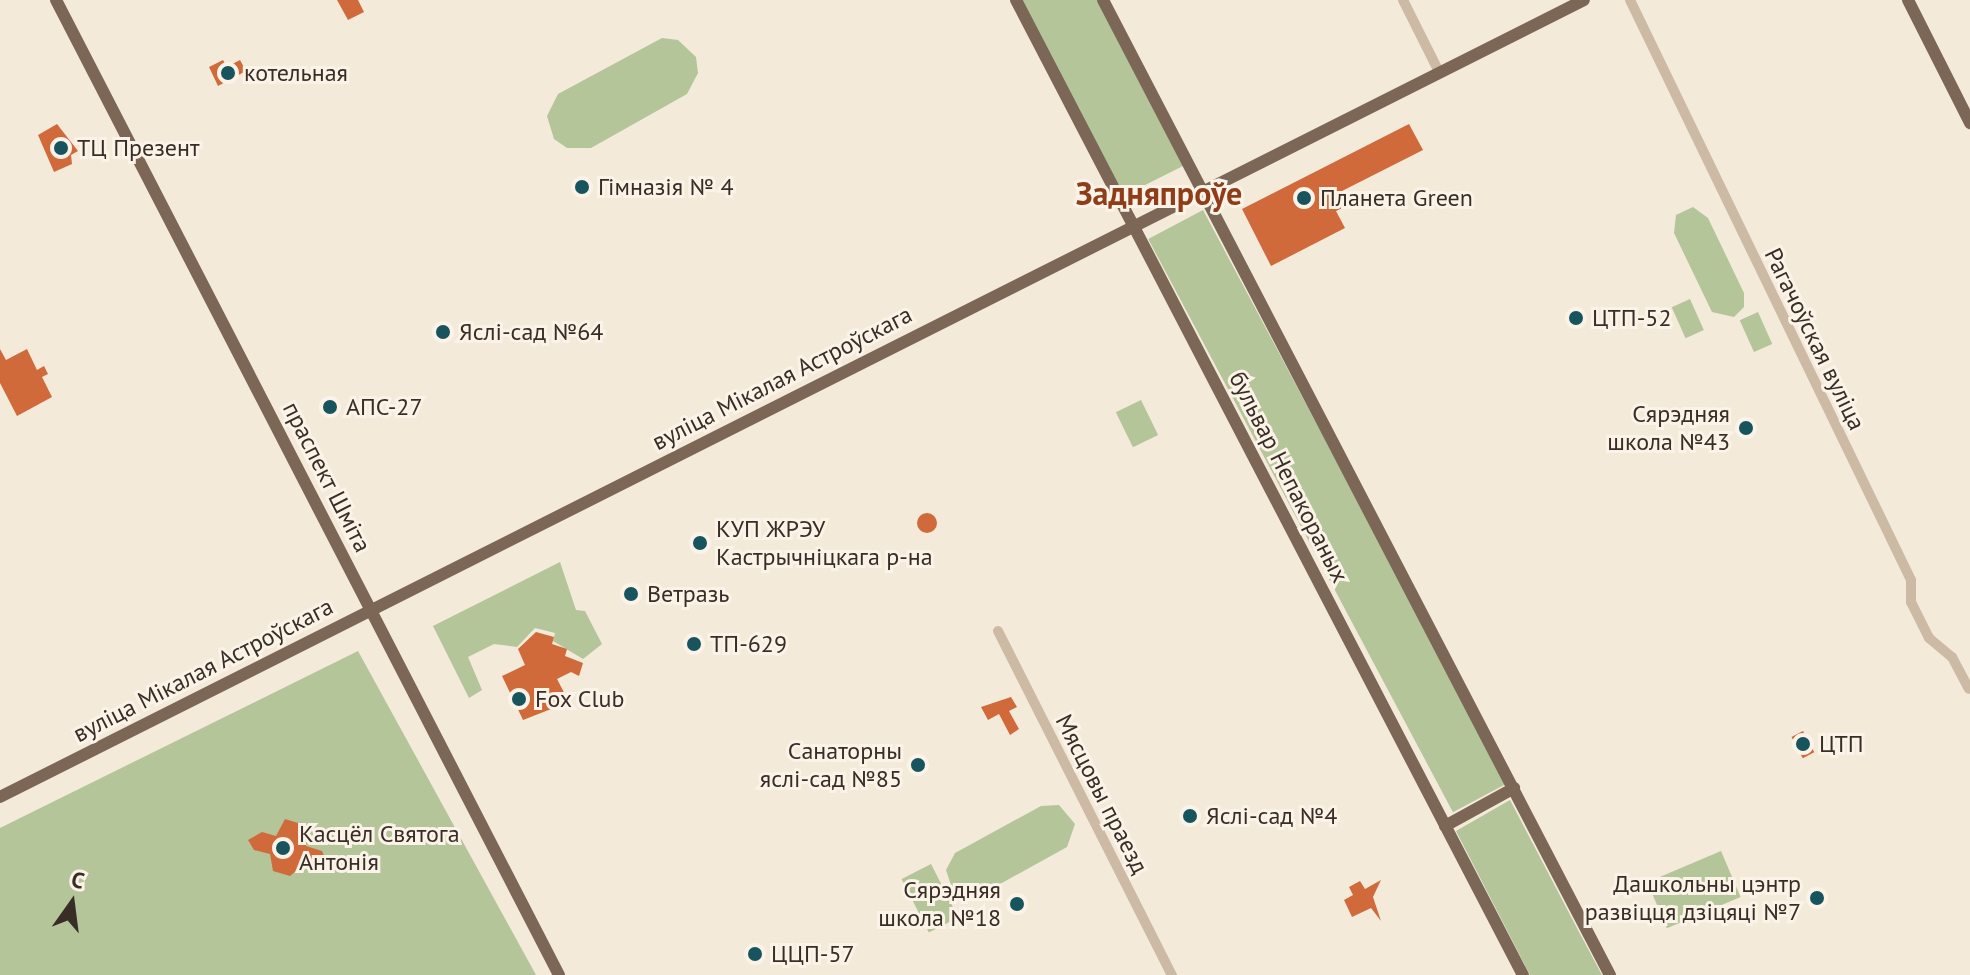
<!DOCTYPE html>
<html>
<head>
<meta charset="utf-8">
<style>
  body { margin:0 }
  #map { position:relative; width:1970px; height:975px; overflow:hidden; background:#f4eada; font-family:"PT Sans",sans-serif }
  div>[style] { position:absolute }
  .green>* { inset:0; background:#b3c599; transform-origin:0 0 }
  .building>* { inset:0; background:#d16a3b; transform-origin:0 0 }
  .round { border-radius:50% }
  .minor>* { height:10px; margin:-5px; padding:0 5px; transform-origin:5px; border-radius:5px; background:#cdbaa5 }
  .major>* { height:12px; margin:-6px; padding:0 6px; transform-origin:6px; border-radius:6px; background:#7c6656 }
  .dots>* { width:22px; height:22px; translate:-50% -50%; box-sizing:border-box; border:4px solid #fbf3e7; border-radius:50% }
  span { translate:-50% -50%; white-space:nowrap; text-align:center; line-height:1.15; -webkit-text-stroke:6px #fbf3e7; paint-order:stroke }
  .poi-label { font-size:24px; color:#382e27 }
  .left { translate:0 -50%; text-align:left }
  .right { translate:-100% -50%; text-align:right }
  .street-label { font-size:24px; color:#382e27 }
  .district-label { font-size:32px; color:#8f3d18; font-weight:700 }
  .north { position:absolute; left:32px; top:863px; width:80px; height:80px; -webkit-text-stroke:6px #fbf3e7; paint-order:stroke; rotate:14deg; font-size:22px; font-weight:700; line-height:32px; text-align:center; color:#382e27 }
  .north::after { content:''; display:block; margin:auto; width:28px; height:36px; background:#382e27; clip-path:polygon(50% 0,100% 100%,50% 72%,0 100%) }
</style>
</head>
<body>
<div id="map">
  <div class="green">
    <div style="clip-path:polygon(1020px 0,1097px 0,1183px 166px,1123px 196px)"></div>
    <div style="clip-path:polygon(662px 38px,678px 40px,696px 57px,698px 73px,687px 94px,591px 148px,567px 148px,554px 139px,547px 116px,558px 94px)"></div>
    <div style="clip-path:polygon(1693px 207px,1708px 218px,1744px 293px,1744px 307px,1734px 317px,1712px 312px,1674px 233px,1676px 215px)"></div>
    <div style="left:1203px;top:210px;width:649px;height:62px;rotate:62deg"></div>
    <div style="left:1690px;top:299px;width:34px;height:20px;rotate:66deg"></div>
    <div style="left:1758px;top:312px;width:35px;height:20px;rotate:66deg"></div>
    <div style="left:1141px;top:400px;width:39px;height:28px;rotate:64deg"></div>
    <div style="clip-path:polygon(560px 562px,576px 610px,585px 611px,602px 644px,583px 659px,553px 641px,555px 633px,535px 628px,517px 647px,494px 644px,468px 657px,482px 690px,469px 698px,433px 626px)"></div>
    <div style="clip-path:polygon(358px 651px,536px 975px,0 975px,0 828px)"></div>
    <div style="clip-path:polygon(1510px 800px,1579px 932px,1602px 975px,1530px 975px,1456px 831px)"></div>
    <div style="clip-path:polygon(1059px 805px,1075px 824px,1067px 847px,982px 894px,969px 896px,952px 888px,946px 870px,955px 853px,1041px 806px)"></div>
    <div style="left:1721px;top:851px;width:50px;height:80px;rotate:67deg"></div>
    <div style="left:931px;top:864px;width:60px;height:33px;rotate:63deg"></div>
  </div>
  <div class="building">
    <div style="clip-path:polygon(337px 0,358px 0,364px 12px,348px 20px)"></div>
    <div style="clip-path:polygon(223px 60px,227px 67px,240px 60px,246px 71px,218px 86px,209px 67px)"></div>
    <div style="clip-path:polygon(57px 124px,78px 151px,71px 155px,72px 164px,54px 172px,38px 135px)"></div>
    <div style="clip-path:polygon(1409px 124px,1423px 150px,1342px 191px,1349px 205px,1336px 211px,1345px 228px,1271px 266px,1242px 209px)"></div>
    <div style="clip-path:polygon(0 349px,6px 360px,27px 349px,37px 370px,44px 366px,48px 374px,42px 377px,52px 397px,17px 416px,0 383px)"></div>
    <div class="round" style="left:917px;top:513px;width:20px;height:20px"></div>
    <div style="clip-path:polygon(536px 632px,554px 637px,552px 644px,567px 649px,565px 656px,583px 663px,579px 676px,571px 672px,557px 679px,569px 702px,523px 720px,502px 676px,525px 665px,518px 649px)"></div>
    <div style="clip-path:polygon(1011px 697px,1017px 707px,1009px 711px,1019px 729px,1010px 735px,999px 714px,988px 720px,981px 707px)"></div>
    <div style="left:1803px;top:731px;width:24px;height:13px;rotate:62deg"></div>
    <div style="clip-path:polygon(285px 819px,308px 826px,306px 846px,322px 851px,328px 865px,303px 865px,290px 876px,273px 871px,270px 854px,254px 850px,248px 840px,262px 832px,276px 836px)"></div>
    <div style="clip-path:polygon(1381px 880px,1373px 897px,1381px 921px,1371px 908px,1352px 917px,1344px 900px,1353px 895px,1349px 887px,1360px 881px,1365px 889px)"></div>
  </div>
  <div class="minor">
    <div style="left:1403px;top:0;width:80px;rotate:63.4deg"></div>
    <div style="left:1630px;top:0;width:644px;rotate:64.15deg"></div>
    <div style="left:1911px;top:580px;width:22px;rotate:90deg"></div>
    <div style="left:1911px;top:602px;width:40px;rotate:63.4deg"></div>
    <div style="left:1929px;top:638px;width:30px;rotate:40deg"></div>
    <div style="left:1952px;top:657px;width:36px;rotate:62deg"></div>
    <div style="left:998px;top:631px;width:386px;rotate:63.2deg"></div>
  </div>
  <div class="major">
    <div style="left:56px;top:0;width:1097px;rotate:62.71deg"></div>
    <div style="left:1016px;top:0;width:1099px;rotate:62.53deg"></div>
    <div style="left:1103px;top:0;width:1099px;rotate:62.53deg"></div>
    <div style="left:1908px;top:0;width:138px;rotate:63.2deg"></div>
    <div style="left:0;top:797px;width:1773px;rotate:-26.71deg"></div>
    <div style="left:1445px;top:826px;width:79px;rotate:-28.8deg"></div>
  </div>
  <div class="dots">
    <div style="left:228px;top:73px;background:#18545e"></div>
    <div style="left:61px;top:148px;background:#18545e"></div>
    <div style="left:582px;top:187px;background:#18545e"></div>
    <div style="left:1304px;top:198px;background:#18545e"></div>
    <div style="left:1576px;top:318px;background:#18545e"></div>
    <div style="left:443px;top:332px;background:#18545e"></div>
    <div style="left:330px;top:407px;background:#18545e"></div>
    <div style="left:1746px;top:428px;background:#18545e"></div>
    <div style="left:700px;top:543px;background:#18545e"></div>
    <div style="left:631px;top:594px;background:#18545e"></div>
    <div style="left:694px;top:644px;background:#18545e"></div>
    <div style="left:519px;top:699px;background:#18545e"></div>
    <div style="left:1803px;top:744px;background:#18545e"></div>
    <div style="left:918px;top:765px;background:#18545e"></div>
    <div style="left:1190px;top:816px;background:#18545e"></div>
    <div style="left:283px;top:848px;background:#18545e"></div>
    <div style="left:1817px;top:898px;background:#18545e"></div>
    <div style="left:1017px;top:904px;background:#18545e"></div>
    <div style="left:755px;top:954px;background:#18545e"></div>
  </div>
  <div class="poi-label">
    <span class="left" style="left:244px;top:73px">котельная</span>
    <span class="left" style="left:77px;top:148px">ТЦ Презент</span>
    <span class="left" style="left:598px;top:187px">Гімназія № 4</span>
    <span class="left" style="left:1320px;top:198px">Планета Green</span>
    <span class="left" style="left:1592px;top:318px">ЦТП-52</span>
    <span class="left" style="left:459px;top:332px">Яслі-сад №64</span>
    <span class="left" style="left:346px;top:407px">АПС-27</span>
    <span class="right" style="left:1730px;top:428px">Сярэдняя<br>школа №43</span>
    <span class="left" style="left:716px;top:543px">КУП ЖРЭУ<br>Кастрычніцкага р-на</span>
    <span class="left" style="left:647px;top:594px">Ветразь</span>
    <span class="left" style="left:710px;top:644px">ТП-629</span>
    <span class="left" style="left:535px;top:699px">Fox Club</span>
    <span class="left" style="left:1819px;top:744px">ЦТП</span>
    <span class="right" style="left:902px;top:765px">Санаторны<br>яслі-сад №85</span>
    <span class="left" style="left:1206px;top:816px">Яслі-сад №4</span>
    <span class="left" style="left:299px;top:848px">Касцёл Святога<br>Антонія</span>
    <span class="right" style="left:1801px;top:898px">Дашкольны цэнтр<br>развіцця дзіцяці №7</span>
    <span class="right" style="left:1001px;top:904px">Сярэдняя<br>школа №18</span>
    <span class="left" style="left:771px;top:954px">ЦЦП-57</span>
  </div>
  <div class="street-label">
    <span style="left:1815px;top:339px;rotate:64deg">Рагачоўская вуліца</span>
    <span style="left:782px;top:378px;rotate:-27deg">вуліца Мікалая Астроўскага</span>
    <span style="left:327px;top:477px;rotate:63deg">праспект Шміта</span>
    <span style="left:1289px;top:477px;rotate:63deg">бульвар Непакораных</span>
    <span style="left:203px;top:670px;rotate:-27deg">вуліца Мікалая Астроўскага</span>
    <span style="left:1102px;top:794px;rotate:63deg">Мясцовы праезд</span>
  </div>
  <div class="district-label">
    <span style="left:1159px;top:193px">Задняпроўе</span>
  </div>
  <div class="north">С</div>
</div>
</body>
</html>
